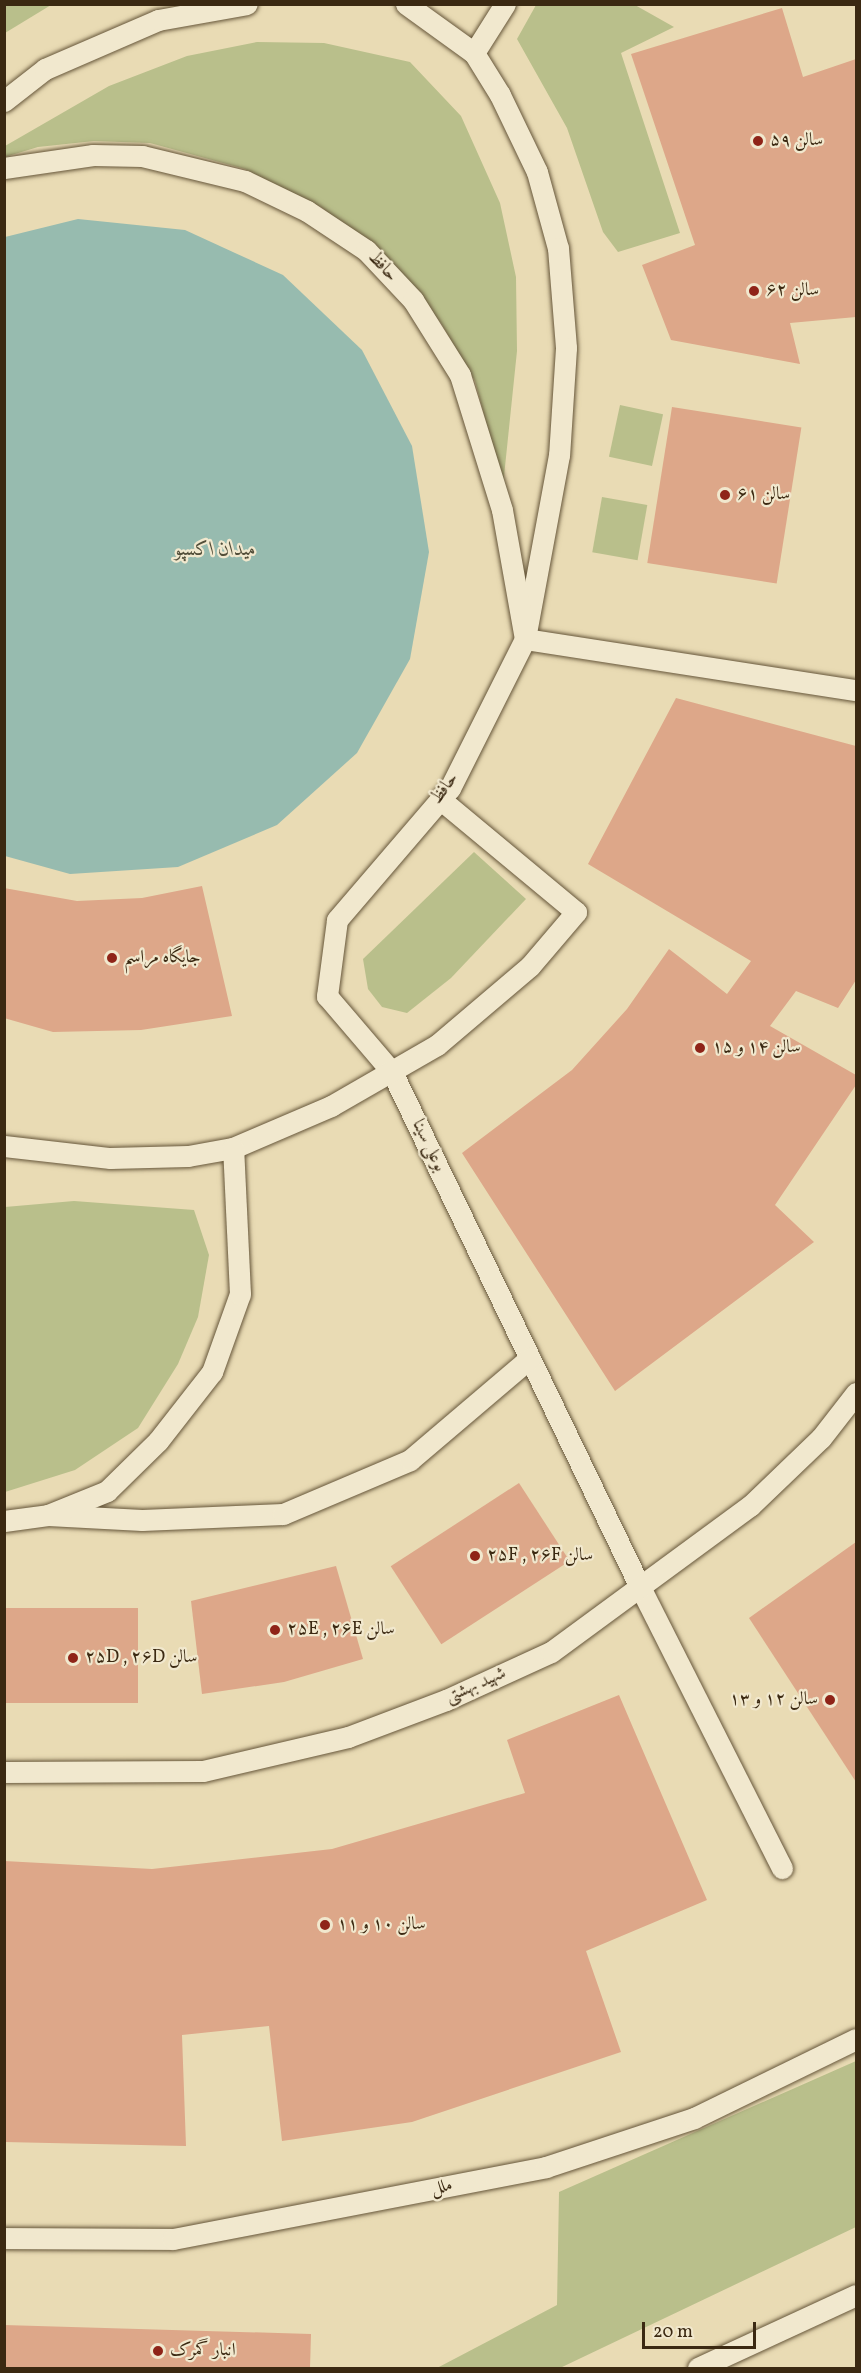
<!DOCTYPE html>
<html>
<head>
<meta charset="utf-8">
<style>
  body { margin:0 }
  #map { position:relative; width:861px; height:2373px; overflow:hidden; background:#e9dbb4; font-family:Vollkorn,Amiri,serif }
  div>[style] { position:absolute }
  .green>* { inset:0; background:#b9bf8b; transform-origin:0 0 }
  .water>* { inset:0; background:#97bbaf }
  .building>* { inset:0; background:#dda789; transform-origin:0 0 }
  .roads { filter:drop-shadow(0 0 2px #66563a) drop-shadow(0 0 2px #66563a) }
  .service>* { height:21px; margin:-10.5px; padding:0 10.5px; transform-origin:10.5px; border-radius:10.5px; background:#f1e8ce }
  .dots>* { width:16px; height:16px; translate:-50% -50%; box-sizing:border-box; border:3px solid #f1e8ce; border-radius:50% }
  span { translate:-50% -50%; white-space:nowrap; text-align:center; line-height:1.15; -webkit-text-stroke:4.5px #f1e8ce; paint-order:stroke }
  .poi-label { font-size:18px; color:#3b2912 }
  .left { translate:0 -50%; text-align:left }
  .right { translate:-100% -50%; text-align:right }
  .street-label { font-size:18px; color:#3b2912 }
  .water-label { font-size:20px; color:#524e39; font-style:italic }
  .frame { position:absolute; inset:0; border:6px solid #3b2912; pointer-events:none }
  .scale { position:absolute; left:642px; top:2322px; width:114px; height:27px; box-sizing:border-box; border:3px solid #3b2912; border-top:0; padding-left:8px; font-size:18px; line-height:21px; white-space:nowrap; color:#3b2912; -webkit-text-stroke:4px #f1e8ce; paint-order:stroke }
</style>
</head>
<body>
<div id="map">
  <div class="green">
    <div style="clip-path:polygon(5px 4px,51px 4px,51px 5px,5px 33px)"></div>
    <div style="clip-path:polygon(536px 5px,635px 5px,674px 27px,621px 53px,680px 233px,618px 252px,603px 232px,567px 128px,517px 39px)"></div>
    <div style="clip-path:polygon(257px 42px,324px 43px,410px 62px,461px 116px,500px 203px,516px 277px,517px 351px,503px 486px,475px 381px,441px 323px,399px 270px,321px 207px,245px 169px,150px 143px,94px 141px,38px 147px,5px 157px,5px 146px,109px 86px,187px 56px)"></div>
    <div style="left:620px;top:405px;width:44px;height:53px;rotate:12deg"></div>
    <div style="left:602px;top:497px;width:46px;height:56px;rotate:10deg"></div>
    <div style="clip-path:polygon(474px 852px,526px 899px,451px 978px,407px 1013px,382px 1007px,368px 989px,363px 959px)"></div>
    <div style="clip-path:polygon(74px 1201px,194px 1210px,209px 1255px,198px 1317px,178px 1364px,138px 1428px,75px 1470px,5px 1492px,5px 1207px)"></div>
    <div style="clip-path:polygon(856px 2061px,856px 2227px,560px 2368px,437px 2368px,557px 2305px,559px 2192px)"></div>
  </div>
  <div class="water">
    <div style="clip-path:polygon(78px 219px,185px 230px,283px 275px,362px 350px,412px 446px,429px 552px,410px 659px,357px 753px,277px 825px,178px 867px,70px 874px,5px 856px,5px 237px)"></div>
  </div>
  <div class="building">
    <div style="clip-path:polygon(782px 8px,803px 77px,856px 59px,856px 317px,790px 323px,800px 364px,671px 340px,642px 265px,695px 245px,631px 54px)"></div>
    <div style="left:672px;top:407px;width:131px;height:158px;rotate:9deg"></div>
    <div style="clip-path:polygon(676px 698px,856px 746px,856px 980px,838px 1008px,796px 991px,770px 1026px,856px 1075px,856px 1085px,775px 1205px,814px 1242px,615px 1391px,462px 1153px,572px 1070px,627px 1009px,669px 949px,727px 994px,751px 961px,588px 864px)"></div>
    <div style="clip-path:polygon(202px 886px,232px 1016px,141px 1030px,53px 1032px,4px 1018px,4px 888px,77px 901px,142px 898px)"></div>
    <div style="left:519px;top:1483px;width:93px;height:153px;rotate:57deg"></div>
    <div style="clip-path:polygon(856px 1542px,856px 1782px,749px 1618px)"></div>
    <div style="clip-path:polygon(336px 1566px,363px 1659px,284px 1682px,202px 1694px,191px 1601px)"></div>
    <div style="left:4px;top:1608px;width:134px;height:95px"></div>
    <div style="clip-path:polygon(619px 1695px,707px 1900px,586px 1951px,621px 2052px,412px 2122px,282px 2141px,269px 2026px,182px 2035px,186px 2146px,4px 2142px,4px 1861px,152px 1869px,332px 1849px,525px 1793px,507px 1740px)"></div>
    <div style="clip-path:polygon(4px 2325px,311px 2334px,310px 2368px,4px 2368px)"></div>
  </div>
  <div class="roads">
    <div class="service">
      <div style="left:406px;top:4px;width:84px;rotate:35.8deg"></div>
      <div style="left:474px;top:53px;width:49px;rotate:58.2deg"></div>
      <div style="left:500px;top:95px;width:85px;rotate:64.3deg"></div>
      <div style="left:537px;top:172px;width:79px;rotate:74.6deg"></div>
      <div style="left:558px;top:248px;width:100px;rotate:85.4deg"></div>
      <div style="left:566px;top:348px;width:107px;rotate:93.7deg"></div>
      <div style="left:559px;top:455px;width:187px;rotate:100.5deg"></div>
      <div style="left:525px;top:639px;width:335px;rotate:8.8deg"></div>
      <div style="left:474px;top:53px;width:58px;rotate:-57.7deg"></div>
      <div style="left:4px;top:101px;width:52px;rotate:-38deg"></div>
      <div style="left:45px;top:69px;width:123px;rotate:-23.4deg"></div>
      <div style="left:158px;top:20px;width:90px;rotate:-10.2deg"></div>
      <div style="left:4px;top:168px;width:90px;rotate:-8.3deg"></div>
      <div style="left:93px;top:155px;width:49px;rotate:1.2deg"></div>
      <div style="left:142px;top:156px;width:106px;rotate:13.6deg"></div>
      <div style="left:245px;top:181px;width:69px;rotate:25.8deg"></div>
      <div style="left:307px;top:211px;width:71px;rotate:33.5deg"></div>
      <div style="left:366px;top:250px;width:69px;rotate:46.8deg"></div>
      <div style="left:413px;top:300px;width:89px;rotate:57.9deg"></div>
      <div style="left:460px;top:375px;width:141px;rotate:72.7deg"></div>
      <div style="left:502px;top:510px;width:131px;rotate:79.9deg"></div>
      <div style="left:525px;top:639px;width:167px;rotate:116.7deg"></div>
      <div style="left:450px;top:788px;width:174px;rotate:130.6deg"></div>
      <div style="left:337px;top:920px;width:77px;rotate:97.5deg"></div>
      <div style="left:327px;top:996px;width:100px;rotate:49.5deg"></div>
      <div style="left:392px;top:1072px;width:572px;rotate:64.29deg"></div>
      <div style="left:640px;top:1587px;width:315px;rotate:63.2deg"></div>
      <div style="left:4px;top:1146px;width:107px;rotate:6.5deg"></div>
      <div style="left:110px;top:1158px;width:78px;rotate:-1.5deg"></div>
      <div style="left:188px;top:1156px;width:46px;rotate:-10.1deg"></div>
      <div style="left:233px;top:1148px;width:107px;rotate:-23.2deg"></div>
      <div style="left:331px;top:1106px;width:122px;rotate:-29.9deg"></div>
      <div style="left:437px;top:1045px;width:122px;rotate:-40.3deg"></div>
      <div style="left:530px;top:966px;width:71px;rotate:-49.6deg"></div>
      <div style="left:576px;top:912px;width:177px;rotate:-140.3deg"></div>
      <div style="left:48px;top:1515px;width:94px;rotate:3deg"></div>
      <div style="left:142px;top:1520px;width:141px;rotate:-2.4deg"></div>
      <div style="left:283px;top:1514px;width:138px;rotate:-23deg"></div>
      <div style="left:410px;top:1460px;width:157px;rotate:-40.4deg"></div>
      <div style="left:4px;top:1521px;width:44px;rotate:-7.8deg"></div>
      <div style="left:48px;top:1515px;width:64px;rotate:-22.1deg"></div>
      <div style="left:107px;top:1491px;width:71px;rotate:-44.4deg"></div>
      <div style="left:158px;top:1441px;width:88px;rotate:-52deg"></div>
      <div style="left:212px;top:1372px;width:83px;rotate:-70.3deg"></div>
      <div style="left:240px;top:1294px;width:146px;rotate:-92.7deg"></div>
      <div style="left:4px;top:1772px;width:199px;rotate:-0.3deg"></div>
      <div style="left:203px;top:1771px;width:149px;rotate:-13.2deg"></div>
      <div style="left:348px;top:1737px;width:105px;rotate:-20.7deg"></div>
      <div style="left:446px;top:1700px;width:115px;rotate:-24.6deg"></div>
      <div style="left:551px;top:1652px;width:247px;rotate:-36.3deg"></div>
      <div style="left:750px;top:1506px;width:98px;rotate:-43.8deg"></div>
      <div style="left:821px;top:1438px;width:57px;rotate:-52.1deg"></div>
      <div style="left:4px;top:2238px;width:169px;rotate:0.3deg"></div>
      <div style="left:173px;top:2239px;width:380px;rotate:-10.9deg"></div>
      <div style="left:546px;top:2167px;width:156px;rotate:-18.3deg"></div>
      <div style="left:694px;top:2118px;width:180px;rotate:-26deg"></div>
      <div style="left:698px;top:2368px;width:174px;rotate:-24.8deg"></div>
    </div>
  </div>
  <div class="dots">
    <div style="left:758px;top:141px;background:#8f2418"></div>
    <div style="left:754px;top:291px;background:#8f2418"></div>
    <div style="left:725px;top:495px;background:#8f2418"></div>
    <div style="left:112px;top:958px;background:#8f2418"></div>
    <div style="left:700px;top:1048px;background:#8f2418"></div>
    <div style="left:475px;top:1556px;background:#8f2418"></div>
    <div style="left:275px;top:1630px;background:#8f2418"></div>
    <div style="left:73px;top:1658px;background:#8f2418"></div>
    <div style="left:830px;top:1700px;background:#8f2418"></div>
    <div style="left:325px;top:1925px;background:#8f2418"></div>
    <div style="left:158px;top:2351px;background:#8f2418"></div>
  </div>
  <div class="poi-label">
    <span class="left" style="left:770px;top:141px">سالن ۵۹</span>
    <span class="left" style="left:766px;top:291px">سالن ۶۲</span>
    <span class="left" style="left:737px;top:495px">سالن ۶۱</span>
    <span class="left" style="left:124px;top:958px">جایگاه مراسم</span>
    <span class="left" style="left:712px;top:1048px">سالن ۱۴ و ۱۵</span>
    <span class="left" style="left:487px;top:1556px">۲۵F , ۲۶F سالن</span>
    <span class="left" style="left:287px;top:1630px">۲۵E , ۲۶E سالن</span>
    <span class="left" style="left:85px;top:1658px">۲۵D , ۲۶D سالن</span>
    <span class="right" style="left:818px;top:1700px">سالن ۱۲ و ۱۳</span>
    <span class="left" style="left:337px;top:1925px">سالن ۱۰ و ۱۱</span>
    <span class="left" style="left:170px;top:2351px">انبار گمرک</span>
  </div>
  <div class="street-label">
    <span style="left:382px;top:267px;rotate:46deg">حافظ</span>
    <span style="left:445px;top:789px;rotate:-55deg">حافظ</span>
    <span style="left:428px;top:1146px;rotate:64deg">بوعلی سینا</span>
    <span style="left:476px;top:1686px;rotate:-24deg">شهید بهشتی</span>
    <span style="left:442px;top:2188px;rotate:-12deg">ملل</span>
  </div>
  <div class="water-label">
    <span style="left:215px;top:550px">میدان اکسپو</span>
  </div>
  <div class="frame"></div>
  <div class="scale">20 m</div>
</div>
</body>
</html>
